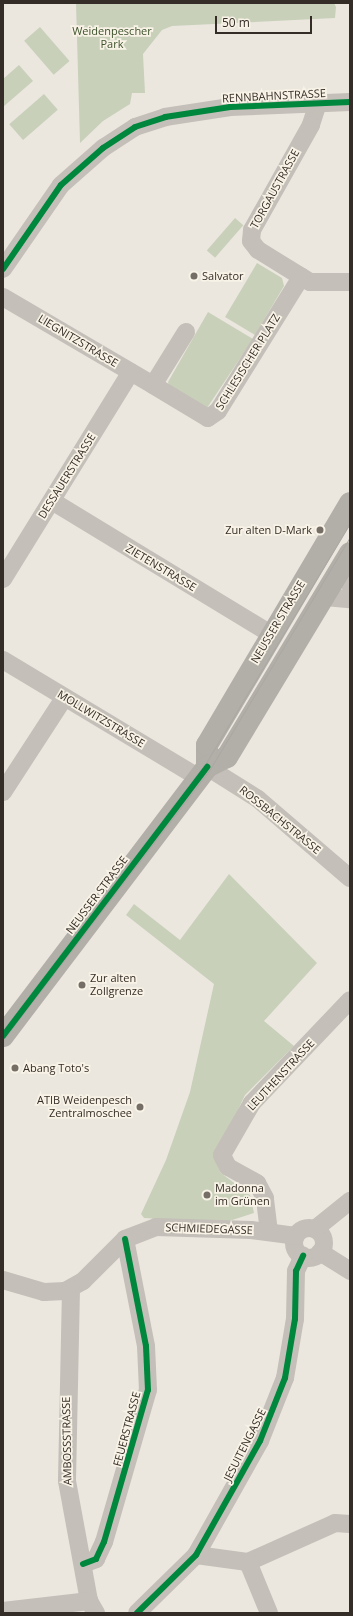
<!DOCTYPE html>
<html>
<head>
<meta charset="utf-8">
<style>
  body { margin:0 }
  #map { position:relative; width:353px; height:1616px; overflow:hidden; background:#ebe7df; font-family:"Open Sans",sans-serif }
  div>[style] { position:absolute }
  .green>* { inset:0; background:#c8d0ba; transform-origin:0 0 }
  .minor>* { height:18px; margin:-9px; padding:0 9px; transform-origin:9px; border-radius:9px; background:#c4bfb8 }
  .minor>.ring { margin:-9px; padding:0; box-sizing:content-box; background:none; border:18px solid #c4bfb8; border-radius:50% }
  .major>* { height:22px; margin:-11px; padding:0 11px; transform-origin:11px; border-radius:11px; background:#b2aea8 }
  .tram>* { height:1px; margin:-0.5px; padding:0 0.5px; transform-origin:0.5px; border-radius:0.5px; background:#aba8a3 }
  .cycleway>* { height:6px; margin:-3px; padding:0 3px; transform-origin:3px; border-radius:3px; background:#00873e }
  .dots>* { width:11px; height:11px; translate:-50% -50%; box-sizing:border-box; border:2px solid #f8f3e6; border-radius:50% }
  span { translate:-50% -50%; white-space:nowrap; text-align:center; line-height:1.15; -webkit-text-stroke:3.5px #f8f3e6; paint-order:stroke }
  .park-label { font-size:11px; color:#3d512c }
  .street-label { font-size:11px; color:#342d27 }
  .poi-label { font-size:11px; color:#342d27 }
  .left { translate:0 -50%; text-align:left }
  .right { translate:-100% -50%; text-align:right }
  .frame { position:absolute; inset:0; border:4px solid #342d27; pointer-events:none }
  .scale { position:absolute; left:215px; top:16px; width:97px; height:18px; box-sizing:border-box; border:2px solid #342d27; border-top:0; padding-left:5px; font-size:12px; line-height:14px; white-space:nowrap; color:#342d27; -webkit-text-stroke:3px #f8f3e6; paint-order:stroke }
</style>
</head>
<body>
<div id="map">
  <div class="green">
    <div style="clip-path:polygon(76px 3px,334px 3px,336px 7px,335px 18px,172px 26px,162px 30px,143px 54px,145px 93px,132px 93px,130px 104px,103px 121px,80px 143px)"></div>
    <div style="left:40px;top:27px;width:45px;height:21px;rotate:49deg"></div>
    <div style="clip-path:polygon(19px 65px,33px 81px,3px 107px,3px 79px)"></div>
    <div style="left:44px;top:94px;width:21px;height:46px;rotate:49deg"></div>
    <div style="left:235px;top:218px;width:11px;height:43px;rotate:41deg"></div>
    <div style="clip-path:polygon(257px 263px,282px 278px,284px 286px,255px 335px,225px 317px)"></div>
    <div style="clip-path:polygon(208px 312px,253px 339px,207px 408px,169px 386px,168px 382px)"></div>
    <div style="clip-path:polygon(229px 874px,317px 963px,264px 1021px,294px 1046px,245px 1095px,215px 1158px,221px 1173px,250px 1195px,254px 1213px,223px 1223px,144px 1218px,141px 1214px,166px 1160px,190px 1092px,214px 984px,126px 915px,134px 904px,180px 940px)"></div>
  </div>
  <div class="minor">
    <div style="left:318px;top:103px;width:23px;rotate:108deg"></div>
    <div style="left:311px;top:125px;width:120px;rotate:119.3deg"></div>
    <div style="left:252px;top:230px;width:11px;rotate:95deg"></div>
    <div style="left:251px;top:241px;width:11px;rotate:52deg"></div>
    <div style="left:258px;top:250px;width:61px;rotate:31.6deg"></div>
    <div style="left:310px;top:282px;width:40px"></div>
    <div style="left:3px;top:269px;width:102px;rotate:-55.4deg"></div>
    <div style="left:61px;top:185px;width:56px;rotate:-41.4deg"></div>
    <div style="left:103px;top:148px;width:38px;rotate:-33deg"></div>
    <div style="left:135px;top:127px;width:32px;rotate:-18deg"></div>
    <div style="left:165px;top:117px;width:66px;rotate:-8.7deg"></div>
    <div style="left:230px;top:107px;width:120px;rotate:-2.4deg"></div>
    <div style="left:3px;top:297px;width:174px;rotate:30.4deg"></div>
    <div style="left:186px;top:332px;width:62px;rotate:121.9deg"></div>
    <div style="left:153px;top:385px;width:64px;rotate:31deg"></div>
    <div style="left:208px;top:418px;width:12px;rotate:-35deg"></div>
    <div style="left:218px;top:411px;width:158px;rotate:-58.2deg"></div>
    <div style="left:52px;top:501px;width:256px;rotate:31.3deg"></div>
    <div style="left:340px;top:571px;width:17px;rotate:54deg"></div>
    <div style="left:3px;top:579px;width:243px;rotate:-58.3deg"></div>
    <div style="left:325px;top:597px;width:25px;rotate:5deg"></div>
    <div style="left:3px;top:660px;width:229px;rotate:31deg"></div>
    <div style="left:207px;top:767px;width:60px;rotate:32.1deg"></div>
    <div style="left:258px;top:799px;width:121px;rotate:40.7deg"></div>
    <div style="left:3px;top:792px;width:112px;rotate:-57deg"></div>
    <div class="ring" style="left:294px;top:1228px;width:12px;height:12px"></div>
    <div style="left:315px;top:1229px;width:45px;rotate:-38.7deg"></div>
    <div style="left:269px;top:1232px;width:34px;rotate:-97deg"></div>
    <div style="left:265px;top:1198px;width:17px;rotate:-118deg"></div>
    <div style="left:257px;top:1183px;width:33px;rotate:-151deg"></div>
    <div style="left:228px;top:1167px;width:13px;rotate:-117deg"></div>
    <div style="left:222px;top:1155px;width:60px;rotate:-60deg"></div>
    <div style="left:252px;top:1103px;width:142px;rotate:-46.4deg"></div>
    <div style="left:320px;top:1252px;width:36px;rotate:32deg"></div>
    <div style="left:3px;top:1280px;width:43px;rotate:16.3deg"></div>
    <div style="left:44px;top:1292px;width:21px;rotate:-3deg"></div>
    <div style="left:65px;top:1291px;width:21px;rotate:-29deg"></div>
    <div style="left:83px;top:1281px;width:59px;rotate:-45deg"></div>
    <div style="left:125px;top:1239px;width:33px;rotate:-21deg"></div>
    <div style="left:156px;top:1227px;width:95px;rotate:1.8deg"></div>
    <div style="left:251px;top:1230px;width:45px;rotate:7.6deg"></div>
    <div style="left:71px;top:1289px;width:192px;rotate:91.2deg"></div>
    <div style="left:67px;top:1481px;width:122px;rotate:79.6deg"></div>
    <div style="left:89px;top:1601px;width:14px;rotate:60deg"></div>
    <div style="left:196px;top:1555px;width:52px;rotate:7.7deg"></div>
    <div style="left:248px;top:1562px;width:95px;rotate:-24.1deg"></div>
    <div style="left:335px;top:1523px;width:15px;rotate:4deg"></div>
    <div style="left:248px;top:1562px;width:55px;rotate:67.6deg"></div>
    <div style="left:83px;top:1564px;width:14px;rotate:-21deg"></div>
    <div style="left:96px;top:1559px;width:19px;rotate:-65deg"></div>
    <div style="left:104px;top:1542px;width:158px;rotate:-73.9deg"></div>
    <div style="left:148px;top:1390px;width:44px;rotate:-92.6deg"></div>
    <div style="left:146px;top:1346px;width:109px;rotate:-101.1deg"></div>
    <div style="left:3px;top:1611px;width:87px;rotate:-6.6deg"></div>
    <div style="left:137px;top:1613px;width:83px;rotate:-44.5deg"></div>
    <div style="left:196px;top:1555px;width:131px;rotate:-60.7deg"></div>
    <div style="left:260px;top:1441px;width:68px;rotate:-68.4deg"></div>
    <div style="left:285px;top:1378px;width:60px;rotate:-80.4deg"></div>
    <div style="left:295px;top:1319px;width:48px;rotate:-88.8deg"></div>
    <div style="left:296px;top:1271px;width:17px;rotate:-65deg"></div>
  </div>
  <div class="major">
    <div style="left:207px;top:767px;width:22px;rotate:-90deg"></div>
    <div style="left:207px;top:745px;width:281px;rotate:-59.4deg"></div>
    <div style="left:3px;top:1036px;width:338px;rotate:-52.8deg"></div>
    <div style="left:207px;top:767px;width:22px;rotate:-27deg"></div>
    <div style="left:227px;top:757px;width:238px;rotate:-58.9deg"></div>
  </div>
  <div class="tram">
    <div style="left:3px;top:1030px;width:338px;rotate:-52.8deg"></div>
    <div style="left:207px;top:761px;width:278px;rotate:-59deg"></div>
    <div style="left:3px;top:1040px;width:341px;rotate:-52.6deg"></div>
    <div style="left:210px;top:769px;width:271px;rotate:-58.9deg"></div>
  </div>
  <div class="cycleway">
    <div style="left:3px;top:269px;width:102px;rotate:-55.4deg"></div>
    <div style="left:61px;top:185px;width:56px;rotate:-41.4deg"></div>
    <div style="left:103px;top:148px;width:38px;rotate:-33deg"></div>
    <div style="left:135px;top:127px;width:32px;rotate:-18deg"></div>
    <div style="left:165px;top:117px;width:66px;rotate:-8.7deg"></div>
    <div style="left:230px;top:107px;width:120px;rotate:-2.4deg"></div>
    <div style="left:3px;top:1036px;width:338px;rotate:-52.8deg"></div>
    <div style="left:83px;top:1564px;width:14px;rotate:-21deg"></div>
    <div style="left:96px;top:1559px;width:19px;rotate:-65deg"></div>
    <div style="left:104px;top:1542px;width:158px;rotate:-73.9deg"></div>
    <div style="left:148px;top:1390px;width:44px;rotate:-92.6deg"></div>
    <div style="left:146px;top:1346px;width:109px;rotate:-101.1deg"></div>
    <div style="left:137px;top:1613px;width:83px;rotate:-44.5deg"></div>
    <div style="left:196px;top:1555px;width:131px;rotate:-60.7deg"></div>
    <div style="left:260px;top:1441px;width:68px;rotate:-68.4deg"></div>
    <div style="left:285px;top:1378px;width:60px;rotate:-80.4deg"></div>
    <div style="left:295px;top:1319px;width:48px;rotate:-88.8deg"></div>
    <div style="left:296px;top:1271px;width:17px;rotate:-65deg"></div>
  </div>
  <div class="dots">
    <div style="left:194px;top:276px;background:#746e67"></div>
    <div style="left:320px;top:530px;background:#746e67"></div>
    <div style="left:82px;top:985px;background:#746e67"></div>
    <div style="left:15px;top:1068px;background:#746e67"></div>
    <div style="left:140px;top:1107px;background:#746e67"></div>
    <div style="left:207px;top:1195px;background:#746e67"></div>
  </div>
  <div class="park-label">
    <span style="left:112px;top:38px">Weidenpescher<br>Park</span>
  </div>
  <div class="street-label">
    <span style="left:274px;top:96px;rotate:-3deg">RENNBAHNSTRASSE</span>
    <span style="left:275px;top:189px;rotate:-61deg">TORGAUSTRASSE</span>
    <span style="left:78px;top:341px;rotate:31deg">LIEGNITZSTRASSE</span>
    <span style="left:248px;top:362px;rotate:-58deg">SCHLESISCHER PLATZ</span>
    <span style="left:67px;top:476px;rotate:-58deg">DESSAUERSTRASSE</span>
    <span style="left:161px;top:568px;rotate:31deg">ZIETENSTRASSE</span>
    <span style="left:278px;top:622px;rotate:-59deg">NEUSSER STRASSE</span>
    <span style="left:101px;top:719px;rotate:31deg">MOLLWITZSTRASSE</span>
    <span style="left:280px;top:820px;rotate:39deg">ROSSBACHSTRASSE</span>
    <span style="left:97px;top:895px;rotate:-53deg">NEUSSER STRASSE</span>
    <span style="left:281px;top:1075px;rotate:-47deg">LEUTHENSTRASSE</span>
    <span style="left:209px;top:1229px;rotate:2deg">SCHMIEDEGASSE</span>
    <span style="left:127px;top:1429px;rotate:-75deg">FEUERSTRASSE</span>
    <span style="left:67px;top:1441px;rotate:-91deg">AMBOSSSTRASSE</span>
    <span style="left:245px;top:1445px;rotate:-63deg">JESUITENGASSE</span>
  </div>
  <div class="poi-label">
    <span class="left" style="left:202px;top:276px">Salvator</span>
    <span class="right" style="left:312px;top:530px">Zur alten D-Mark</span>
    <span class="left" style="left:90px;top:985px">Zur alten<br>Zollgrenze</span>
    <span class="left" style="left:23px;top:1068px">Abang Toto's</span>
    <span class="right" style="left:132px;top:1107px">ATIB Weidenpesch<br>Zentralmoschee</span>
    <span class="left" style="left:215px;top:1195px">Madonna<br>im Grünen</span>
  </div>
  <div class="frame"></div>
  <div class="scale">50 m</div>
</div>
</body>
</html>
